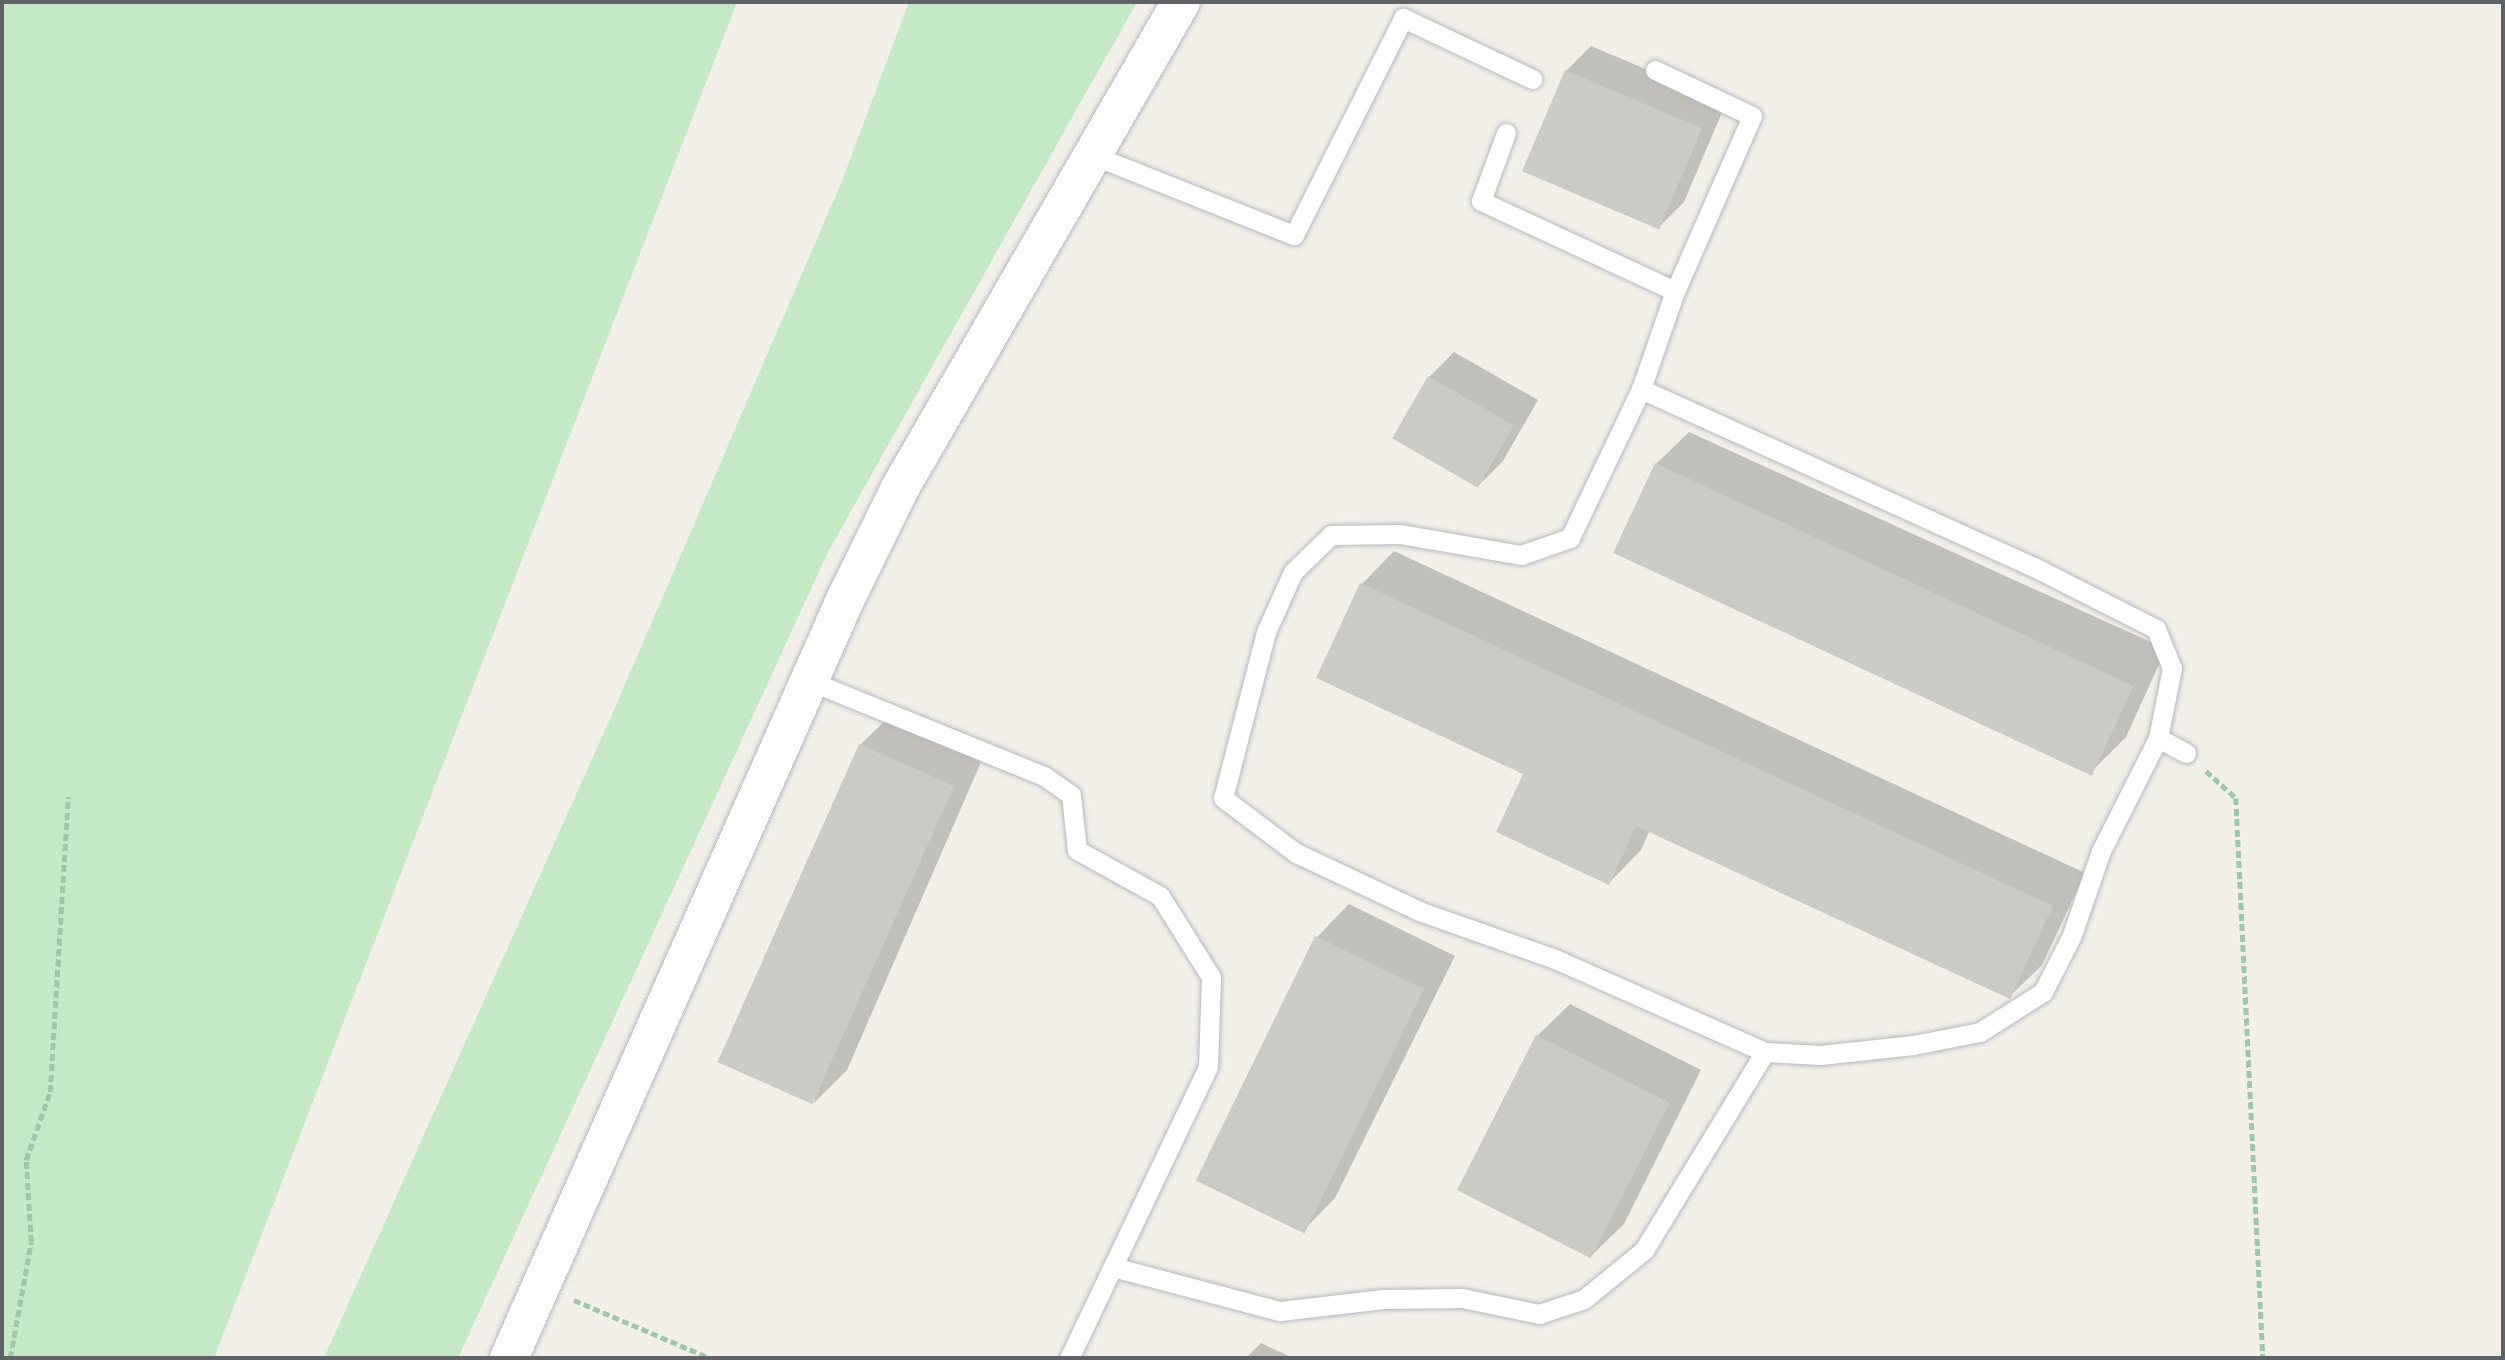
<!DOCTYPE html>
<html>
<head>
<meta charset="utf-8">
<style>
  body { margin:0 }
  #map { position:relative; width:2505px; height:1360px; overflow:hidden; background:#f1efe8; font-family:"Golos Text",sans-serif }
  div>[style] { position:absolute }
  .green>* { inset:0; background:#c5e8c5 }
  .shadow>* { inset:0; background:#0003 }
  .building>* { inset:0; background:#cccac5; transform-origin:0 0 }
  .path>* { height:4.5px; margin-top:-2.25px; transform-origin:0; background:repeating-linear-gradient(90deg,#9cc7a9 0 7px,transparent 0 10.5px) }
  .roads { filter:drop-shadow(0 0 2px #b5b8bc) drop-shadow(0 0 2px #b5b8bc) }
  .service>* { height:19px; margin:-9.5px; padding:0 9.5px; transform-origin:9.5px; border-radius:9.5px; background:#fff }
  .tertiary>* { height:38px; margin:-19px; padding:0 19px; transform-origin:19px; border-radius:19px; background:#fff }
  span { translate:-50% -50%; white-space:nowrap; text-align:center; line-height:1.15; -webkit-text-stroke:7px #fff; paint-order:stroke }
  .frame { position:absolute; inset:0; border:4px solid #5f6368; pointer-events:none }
</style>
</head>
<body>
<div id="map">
  <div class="green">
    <div style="clip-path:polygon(2px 2px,737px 2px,214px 1358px,2px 1358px)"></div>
    <div style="clip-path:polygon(909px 2px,1137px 2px,828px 552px,458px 1358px,324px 1358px,614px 710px,842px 181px)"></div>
  </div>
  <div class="shadow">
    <div style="clip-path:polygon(1591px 46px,1726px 103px,1684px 202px,1659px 227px,1566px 71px)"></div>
    <div style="clip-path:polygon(1454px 352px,1538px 400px,1503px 461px,1478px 486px,1429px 377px)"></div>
    <div style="clip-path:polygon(1689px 432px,2166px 649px,2126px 737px,2094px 769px,1656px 464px)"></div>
    <div style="clip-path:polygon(1394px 551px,2085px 873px,2042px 965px,2009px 997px,1650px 830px,1641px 850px,1609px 883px,1525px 773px,1318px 677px,1362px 584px)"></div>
    <div style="clip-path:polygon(893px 713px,985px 753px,847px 1070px,814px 1103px,860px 745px)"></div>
    <div style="clip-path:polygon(1349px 904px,1455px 956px,1335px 1198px,1303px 1231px,1198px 1180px,1317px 937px)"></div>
    <div style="clip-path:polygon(1570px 1004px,1701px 1070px,1624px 1224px,1591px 1256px,1537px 1036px)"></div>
    <div style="clip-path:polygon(1261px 1343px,1293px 1358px,1246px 1358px)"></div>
  </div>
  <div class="building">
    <div style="left:1565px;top:70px;width:149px;height:110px;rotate:23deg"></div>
    <div style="left:1428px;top:376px;width:99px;height:72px;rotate:30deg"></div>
    <div style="left:1655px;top:463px;width:528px;height:99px;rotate:25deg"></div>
    <div style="clip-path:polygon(1360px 583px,2053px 906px,2010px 999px,1636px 826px,1609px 885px,1496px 832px,1523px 774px,1316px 678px)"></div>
    <div style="left:859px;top:744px;width:104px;height:348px;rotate:24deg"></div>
    <div style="left:1315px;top:936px;width:121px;height:272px;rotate:26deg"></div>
    <div style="left:1536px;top:1035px;width:150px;height:174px;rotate:27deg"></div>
  </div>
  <div class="path">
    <div style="left:2206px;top:771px;width:40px;rotate:42deg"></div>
    <div style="left:2236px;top:798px;width:561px;rotate:87.24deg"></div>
    <div style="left:574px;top:1300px;width:148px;rotate:23.1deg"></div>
    <div style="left:10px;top:1358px;width:118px;rotate:-79.7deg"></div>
    <div style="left:31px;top:1242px;width:82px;rotate:-93.5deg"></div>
    <div style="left:26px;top:1160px;width:72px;rotate:-70.6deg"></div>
    <div style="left:50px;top:1092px;width:296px;rotate:-86.5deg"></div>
  </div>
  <div class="roads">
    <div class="service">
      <div style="left:1655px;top:70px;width:107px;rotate:25.4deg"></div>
      <div style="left:1752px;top:116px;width:191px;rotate:113.7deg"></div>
      <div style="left:1506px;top:133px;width:72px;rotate:110.2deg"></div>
      <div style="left:1481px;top:201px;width:214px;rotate:24.9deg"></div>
      <div style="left:1675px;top:291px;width:104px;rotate:109.1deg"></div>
      <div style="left:1641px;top:389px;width:429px;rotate:24.4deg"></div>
      <div style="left:2032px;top:566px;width:139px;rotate:26.9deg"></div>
      <div style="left:2156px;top:629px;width:42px;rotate:67.7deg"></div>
      <div style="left:2172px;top:668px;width:71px;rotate:101.3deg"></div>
      <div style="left:2158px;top:738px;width:32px;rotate:28deg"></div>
      <div style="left:1095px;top:156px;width:214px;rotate:21.7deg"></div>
      <div style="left:1294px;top:235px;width:243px;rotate:-63.3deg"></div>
      <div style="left:1403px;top:18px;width:143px;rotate:25.3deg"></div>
      <div style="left:1641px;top:389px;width:165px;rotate:115.5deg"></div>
      <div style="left:1570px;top:538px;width:52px;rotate:160.9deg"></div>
      <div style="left:1521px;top:555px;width:122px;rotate:-170.1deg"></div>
      <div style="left:1401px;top:534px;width:70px;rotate:179.2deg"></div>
      <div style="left:1331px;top:535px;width:53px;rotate:135.8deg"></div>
      <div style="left:1293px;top:572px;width:66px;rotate:114.2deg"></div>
      <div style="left:1266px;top:632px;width:171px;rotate:104.5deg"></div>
      <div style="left:1223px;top:798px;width:91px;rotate:37deg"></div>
      <div style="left:1296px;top:853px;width:136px;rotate:25.2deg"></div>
      <div style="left:1419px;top:911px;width:144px;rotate:19.4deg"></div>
      <div style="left:1555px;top:959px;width:230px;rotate:23.9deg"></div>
      <div style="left:810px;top:681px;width:253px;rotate:22.1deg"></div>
      <div style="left:1044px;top:776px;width:33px;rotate:35deg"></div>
      <div style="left:1071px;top:795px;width:55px;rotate:83.8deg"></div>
      <div style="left:1077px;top:850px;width:95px;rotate:29deg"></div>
      <div style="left:1160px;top:896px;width:96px;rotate:57.8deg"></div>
      <div style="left:1211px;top:977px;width:90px;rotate:91.9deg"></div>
      <div style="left:1208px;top:1067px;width:322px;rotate:115.5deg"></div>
      <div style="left:1113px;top:1267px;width:173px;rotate:14.8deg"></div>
      <div style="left:1280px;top:1311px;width:104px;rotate:-6.6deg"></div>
      <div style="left:1383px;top:1299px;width:79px;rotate:-0.7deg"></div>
      <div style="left:1462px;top:1298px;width:79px;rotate:11.7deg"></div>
      <div style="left:1539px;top:1314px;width:47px;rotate:-18.4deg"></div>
      <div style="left:1584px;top:1299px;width:77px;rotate:-39.2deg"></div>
      <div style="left:1644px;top:1250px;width:232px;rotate:-58.6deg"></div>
      <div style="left:1765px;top:1052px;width:55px;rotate:3.1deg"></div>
      <div style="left:1820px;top:1055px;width:94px;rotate:-6.1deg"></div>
      <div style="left:1913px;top:1045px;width:68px;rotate:-11deg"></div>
      <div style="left:1980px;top:1032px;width:75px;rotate:-32.4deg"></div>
      <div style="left:2043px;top:992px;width:64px;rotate:-63deg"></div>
      <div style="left:2072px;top:935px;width:89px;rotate:-71deg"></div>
      <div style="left:2101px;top:851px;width:127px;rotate:-63.2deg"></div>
    </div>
    <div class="tertiary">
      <div style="left:509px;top:1358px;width:829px;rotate:-66.09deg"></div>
      <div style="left:845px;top:600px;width:125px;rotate:-63.8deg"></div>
      <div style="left:900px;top:488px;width:561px;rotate:-59.96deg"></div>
    </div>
  </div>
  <div class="frame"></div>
</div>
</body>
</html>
